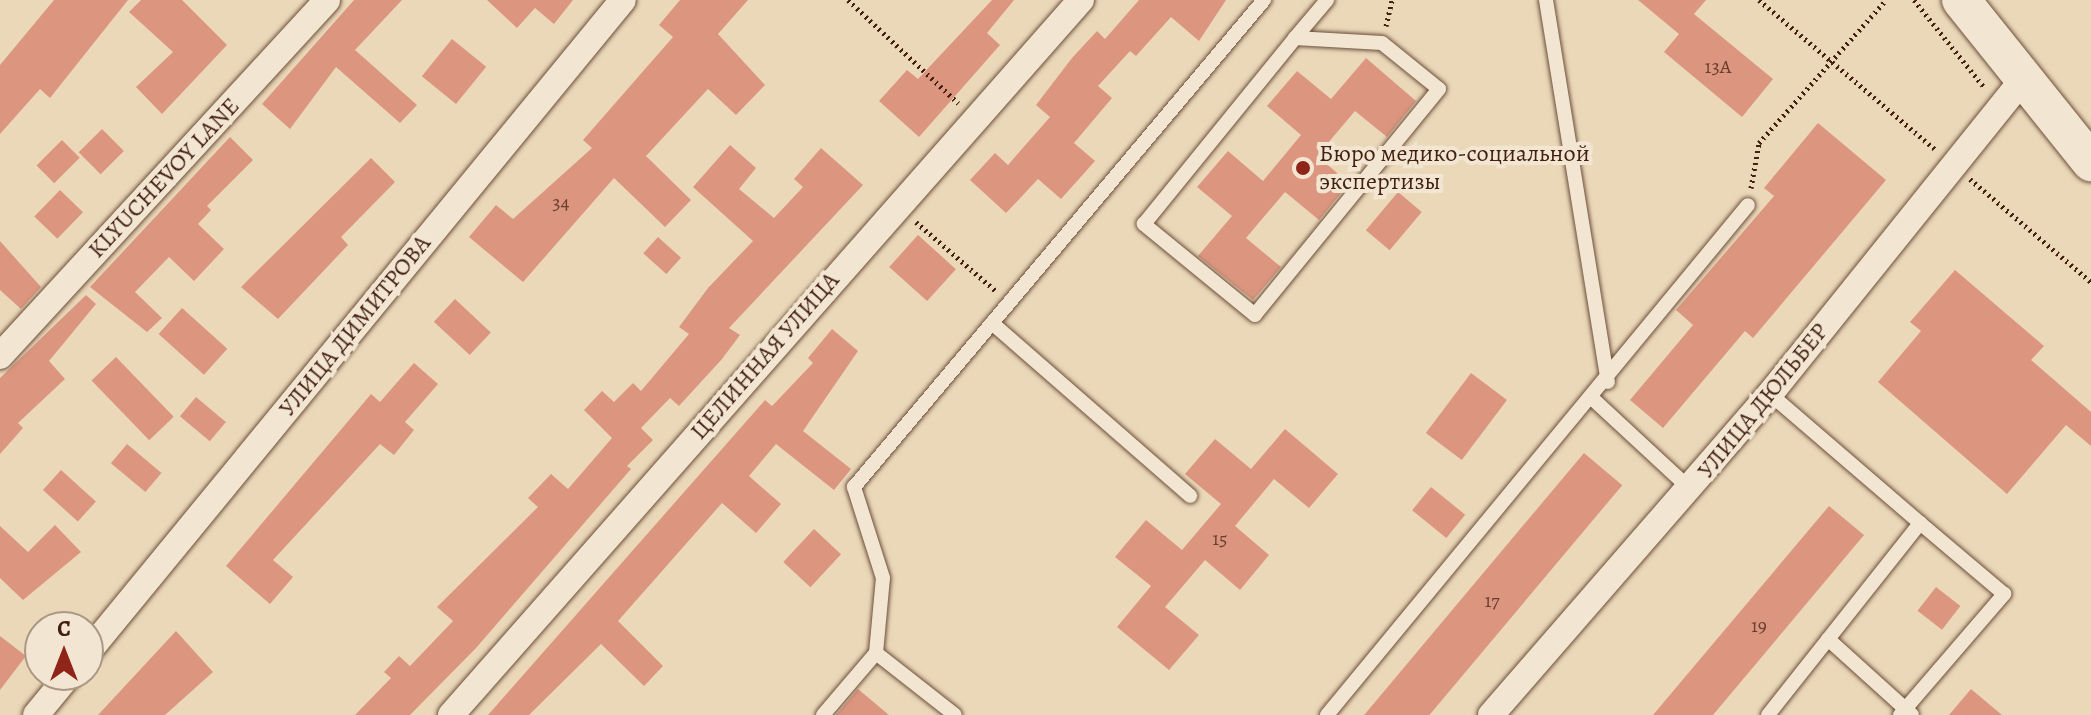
<!DOCTYPE html>
<html>
<head>
<meta charset="utf-8">
<style>
  body { margin:0 }
  #map { position:relative; width:2091px; height:715px; overflow:hidden; background:#ebd8b9; font-family:Alegreya,serif }
  div>[style] { position:absolute }
  .building>* { inset:0; background:#dc9680; transform-origin:0 0 }
  .path>* { height:5px; margin-top:-2.5px; transform-origin:0; background:repeating-linear-gradient(90deg,#432111 0 2px,transparent 0 6px) }
  .roads { filter:drop-shadow(0 0 2px #6d4f3b) drop-shadow(0 0 2px #6d4f3b) }
  .lane>* { height:14px; margin:-7px; padding:0 7px; transform-origin:7px; border-radius:7px; background:#f2e6d2 }
  .street>* { height:26px; margin:-13px; padding:0 13px; transform-origin:13px; border-radius:13px; background:#f2e6d2 }
  .secondary>* { height:38px; margin:-19px; padding:0 19px; transform-origin:19px; border-radius:19px; background:#f2e6d2 }
  .dots>* { width:22px; height:22px; translate:-50% -50%; box-sizing:border-box; border:4px solid #f2e6d2; border-radius:50% }
  span { translate:-50% -50%; white-space:nowrap; text-align:center; line-height:1.15; -webkit-text-stroke:8px #f2e6d2; paint-order:stroke }
  .number-label { font-size:20px; color:#693e2d }
  .number-label span { -webkit-text-stroke-width:0 }
  .poi-label { font-size:24px; color:#432111 }
  .left { translate:0 -50%; text-align:left }
  .street-label { font-size:24px; color:#432111 }
  .north { position:absolute; left:24px; top:611px; width:80px; height:80px; box-sizing:border-box; background:#f2e6d2; border:2px solid #ac9785; border-radius:50%; rotate:0deg; font-size:22px; font-weight:700; line-height:32px; text-align:center; color:#432111 }
  .north::after { content:''; display:block; margin:auto; width:28px; height:36px; background:#8f2418; clip-path:polygon(50% 0,100% 100%,50% 72%,0 100%) }
</style>
</head>
<body>
<div id="map">
  <div class="building">
    <div style="clip-path:polygon(54px 0,128px 0,50px 98px,40px 89px,0 134px,0 65px)"></div>
    <div style="clip-path:polygon(141px 0,182px 0,227px 45px,162px 114px,136px 87px,173px 52px,129px 12px)"></div>
    <div style="clip-path:polygon(354px 0,402px 0,355px 50px,417px 105px,400px 123px,336px 67px,290px 129px,262px 104px)"></div>
    <div style="clip-path:polygon(487px 0,573px 0,554px 24px,535px 8px,517px 28px)"></div>
    <div style="clip-path:polygon(680px 0,748px 0,718px 34px,765px 85px,736px 115px,708px 89px,646px 156px,691px 200px,665px 227px,614px 178px,523px 282px,469px 237px,496px 205px,513px 219px,592px 148px,583px 140px,673px 37px,659px 25px)"></div>
    <div style="clip-path:polygon(992px 0,1014px 0,987px 33px,1000px 45px,919px 137px,879px 101px,907px 70px,918px 79px)"></div>
    <div style="clip-path:polygon(1139px 0,1226px 0,1199px 41px,1171px 17px,1136px 56px,1130px 51px,1098px 86px,1112px 98px,1074px 143px,1095px 161px,1061px 199px,1038px 179px,1006px 213px,970px 180px,995px 153px,1008px 165px,1050px 117px,1036px 105px,1072px 58px,1097px 31px,1105px 39px)"></div>
    <div style="clip-path:polygon(1638px 0,1706px 0,1694px 14px,1773px 79px,1742px 117px,1664px 52px,1679px 34px)"></div>
    <div style="left:452px;top:39px;width:44px;height:48px;rotate:39deg"></div>
    <div style="clip-path:polygon(1366px 58px,1416px 101px,1387px 137px,1355px 111px,1317px 156px,1349px 183px,1319px 220px,1285px 192px,1246px 238px,1281px 267px,1253px 300px,1198px 256px,1232px 216px,1197px 187px,1228px 151px,1263px 181px,1301px 135px,1267px 106px,1297px 71px,1331px 99px)"></div>
    <div style="clip-path:polygon(1818px 123px,1886px 180px,1753px 338px,1745px 331px,1663px 428px,1630px 400px,1693px 325px,1676px 310px,1774px 196px,1764px 188px)"></div>
    <div style="left:102px;top:129px;width:31px;height:33px;rotate:45deg"></div>
    <div style="clip-path:polygon(230px 137px,253px 160px,207px 206px,211px 210px,198px 224px,224px 249px,194px 281px,169px 257px,135px 292px,162px 318px,147px 332px,90px 287px)"></div>
    <div style="left:62px;top:140px;width:25px;height:36px;rotate:45deg"></div>
    <div style="clip-path:polygon(730px 145px,756px 168px,739px 189px,774px 218px,803px 187px,794px 179px,821px 148px,863px 185px,729px 328px,740px 335px,722px 359px,679px 406px,670px 398px,641px 428px,653px 440px,627px 466px,631px 469px,476px 648px,410px 715px,355px 715px,391px 678px,384px 672px,399px 656px,410px 666px,453px 621px,437px 607px,538px 507px,528px 498px,551px 474px,568px 489px,612px 438px,584px 410px,602px 391px,614px 402px,633px 383px,641px 391px,689px 334px,679px 327px,708px 288px,753px 241px,693px 187px)"></div>
    <div style="clip-path:polygon(371px 158px,395px 182px,341px 237px,348px 245px,278px 319px,241px 287px)"></div>
    <div style="left:60px;top:190px;width:32px;height:37px;rotate:44deg"></div>
    <div style="left:1398px;top:192px;width:31px;height:50px;rotate:40deg"></div>
    <div style="left:918px;top:235px;width:51px;height:43px;rotate:42deg"></div>
    <div style="left:658px;top:237px;width:31px;height:22px;rotate:42deg"></div>
    <div style="clip-path:polygon(0 241px,41px 287px,21px 309px,0 290px)"></div>
    <div style="clip-path:polygon(1955px 270px,2044px 346px,2031px 360px,2091px 412px,2091px 446px,2066px 425px,2007px 494px,1878px 382px,1921px 331px,1910px 322px)"></div>
    <div style="clip-path:polygon(86px 295px,96px 304px,49px 361px,65px 379px,18px 423px,23px 428px,0 454px,0 378px)"></div>
    <div style="left:455px;top:299px;width:49px;height:31px;rotate:43deg"></div>
    <div style="left:182px;top:308px;width:61px;height:35px;rotate:42deg"></div>
    <div style="clip-path:polygon(832px 329px,858px 351px,803px 431px,851px 469px,834px 490px,776px 444px,749px 476px,781px 504px,756px 533px,722px 503px,618px 621px,663px 666px,644px 686px,601px 644px,529px 715px,488px 715px,765px 400px,772px 406px,813px 363px,808px 358px)"></div>
    <div style="left:116px;top:357px;width:83px;height:34px;rotate:46deg"></div>
    <div style="clip-path:polygon(414px 363px,438px 384px,405px 422px,414px 430px,394px 455px,380px 444px,273px 560px,293px 577px,270px 604px,226px 566px,371px 394px,380px 402px)"></div>
    <div style="left:1471px;top:373px;width:45px;height:75px;rotate:37deg"></div>
    <div style="left:196px;top:397px;width:39px;height:25px;rotate:40deg"></div>
    <div style="clip-path:polygon(1285px 429px,1338px 474px,1309px 508px,1274px 479px,1235px 526px,1269px 555px,1240px 590px,1205px 560px,1165px 607px,1199px 635px,1169px 670px,1117px 627px,1151px 586px,1115px 557px,1146px 520px,1182px 550px,1221px 504px,1185px 474px,1215px 439px,1251px 469px)"></div>
    <div style="left:127px;top:444px;width:45px;height:25px;rotate:40deg"></div>
    <div style="left:1584px;top:453px;width:50px;height:343px;rotate:40deg"></div>
    <div style="left:61px;top:470px;width:47px;height:27px;rotate:42deg"></div>
    <div style="left:1431px;top:487px;width:44px;height:30px;rotate:39deg"></div>
    <div style="clip-path:polygon(1829px 506px,1864px 535px,1713px 715px,1653px 715px)"></div>
    <div style="clip-path:polygon(55px 525px,81px 552px,23px 600px,0 578px,0 526px,28px 552px)"></div>
    <div style="left:814px;top:529px;width:37px;height:45px;rotate:43deg"></div>
    <div style="left:1936px;top:587px;width:31px;height:30px;rotate:38deg"></div>
    <div style="clip-path:polygon(176px 631px,213px 672px,165px 715px,98px 715px)"></div>
    <div style="clip-path:polygon(0 636px,26px 656px,0 690px)"></div>
    <div style="clip-path:polygon(858px 689px,889px 715px,836px 715px)"></div>
    <div style="clip-path:polygon(1971px 689px,2002px 715px,1949px 715px)"></div>
  </div>
  <div class="path">
    <div style="left:848px;top:0;width:151px;rotate:43.1deg"></div>
    <div style="left:1759px;top:0;width:231px;rotate:40.3deg"></div>
    <div style="left:1914px;top:0;width:112px;rotate:51.2deg"></div>
    <div style="left:1386px;top:26px;width:27px;rotate:-77deg"></div>
    <div style="left:1970px;top:179px;width:159px;rotate:40.4deg"></div>
    <div style="left:1751px;top:188px;width:46px;rotate:-79.9deg"></div>
    <div style="left:1759px;top:143px;width:191px;rotate:-48.4deg"></div>
    <div style="left:916px;top:222px;width:106px;rotate:40.8deg"></div>
  </div>
  <div class="roads">
    <div class="lane">
      <div style="left:1546px;top:0;width:387px;rotate:80.8deg"></div>
      <div style="left:1295px;top:38px;width:87px;rotate:3.3deg"></div>
      <div style="left:1382px;top:43px;width:73px;rotate:38.9deg"></div>
      <div style="left:1439px;top:89px;width:291px;rotate:129.2deg"></div>
      <div style="left:1255px;top:315px;width:144px;rotate:-140.7deg"></div>
      <div style="left:1144px;top:224px;width:240px;rotate:-50.9deg"></div>
      <div style="left:1295px;top:38px;width:50px;rotate:-49.9deg"></div>
      <div style="left:992px;top:323px;width:263px;rotate:41.1deg"></div>
      <div style="left:1594px;top:400px;width:131px;rotate:42.8deg"></div>
      <div style="left:1828px;top:639px;width:113px;rotate:42.1deg"></div>
      <div style="left:876px;top:653px;width:75px;rotate:-84.7deg"></div>
      <div style="left:883px;top:578px;width:96px;rotate:-107.7deg"></div>
      <div style="left:854px;top:487px;width:637px;rotate:-49.91deg"></div>
      <div style="left:823px;top:715px;width:82px;rotate:-49.5deg"></div>
      <div style="left:876px;top:653px;width:100px;rotate:38.1deg"></div>
      <div style="left:1327px;top:715px;width:661px;rotate:-50.46deg"></div>
      <div style="left:1768px;top:715px;width:245px;rotate:-51.6deg"></div>
      <div style="left:1920px;top:523px;width:198px;rotate:-139.3deg"></div>
      <div style="left:1900px;top:715px;width:160px;rotate:-49.3deg"></div>
      <div style="left:2004px;top:594px;width:110px;rotate:-139.8deg"></div>
    </div>
    <div class="street">
      <div style="left:0;top:356px;width:483px;rotate:-47.4deg"></div>
      <div style="left:88px;top:652px;width:843px;rotate:-50.63deg"></div>
      <div style="left:36px;top:715px;width:52px;rotate:-50.5deg"></div>
      <div style="left:451px;top:715px;width:953px;rotate:-48.62deg"></div>
      <div style="left:1491px;top:715px;width:425px;rotate:-49deg"></div>
      <div style="left:1770px;top:394px;width:405px;rotate:-51.2deg"></div>
    </div>
    <div class="secondary">
      <div style="left:1961px;top:0;width:208px;rotate:51.3deg"></div>
    </div>
  </div>
  <div class="dots">
    <div style="left:1303px;top:168px;background:#8f2418"></div>
  </div>
  <div class="number-label">
    <span style="left:1718px;top:66px">13А</span>
    <span style="left:561px;top:202px">34</span>
    <span style="left:1220px;top:538px">15</span>
    <span style="left:1492px;top:600px">17</span>
    <span style="left:1759px;top:625px">19</span>
  </div>
  <div class="poi-label">
    <span class="left" style="left:1319px;top:168px">Бюро медико-социальной<br>экспертизы</span>
  </div>
  <div class="street-label">
    <span style="left:164px;top:178px;rotate:-47deg">KLYUCHEVOY LANE</span>
    <span style="left:355px;top:326px;rotate:-51deg">УЛИЦА ДИМИТРОВА</span>
    <span style="left:765px;top:356px;rotate:-49deg">ЦЕЛИННАЯ УЛИЦА</span>
    <span style="left:1763px;top:401px;rotate:-51deg">УЛИЦА ДЮЛЬБЕР</span>
  </div>
  <div class="north">С</div>
</div>
</body>
</html>
